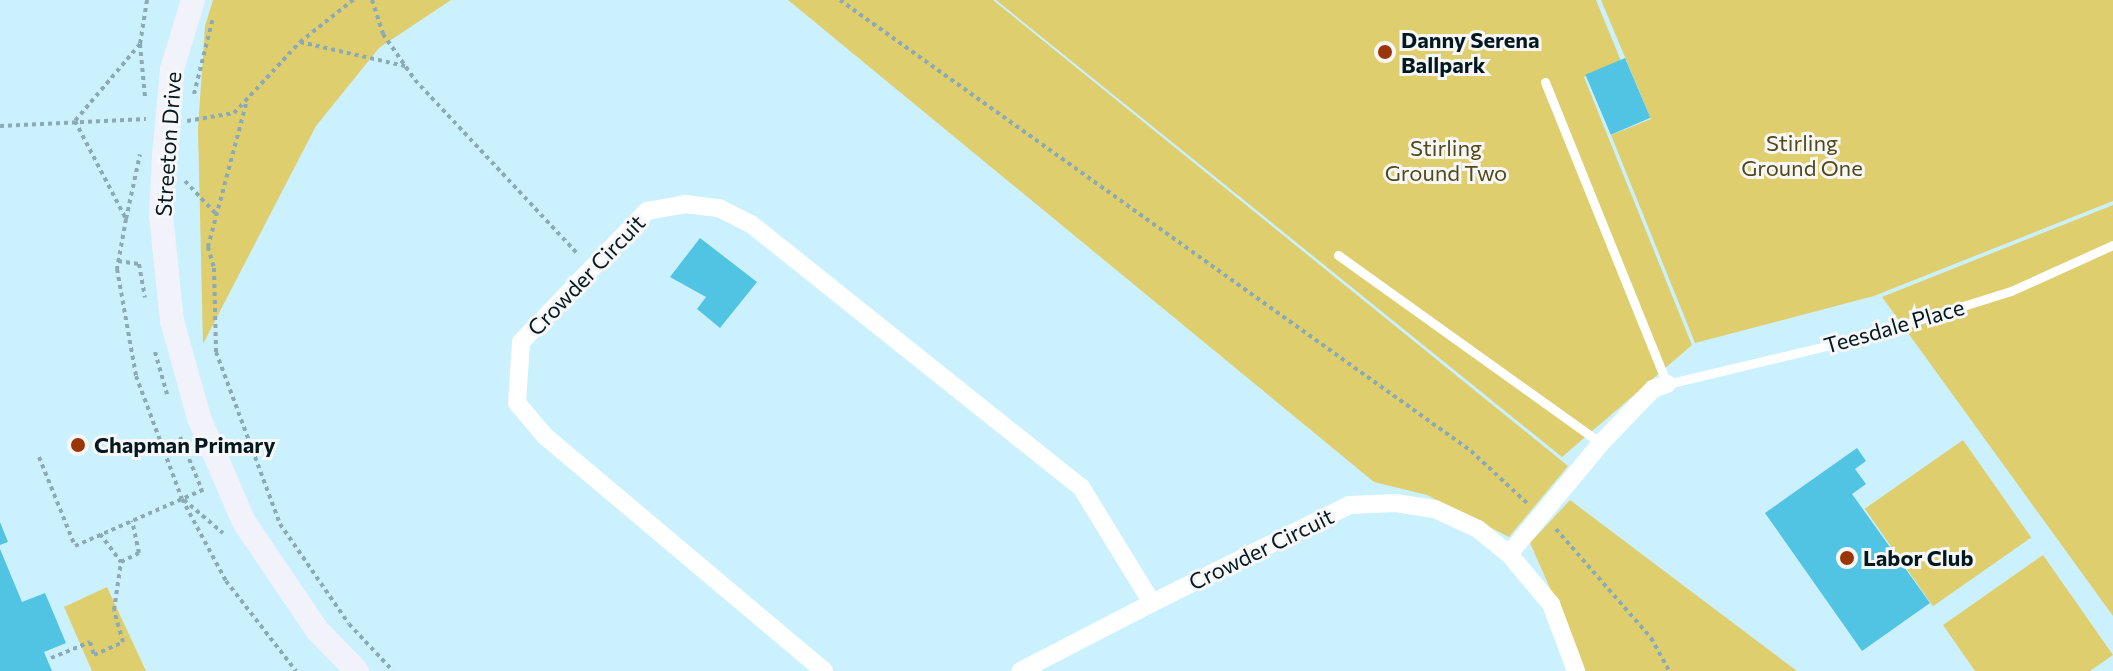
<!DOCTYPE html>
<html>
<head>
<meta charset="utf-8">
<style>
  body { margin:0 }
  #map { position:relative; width:2113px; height:671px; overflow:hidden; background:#ccf1fe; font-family:Commissioner,sans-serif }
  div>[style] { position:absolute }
  .green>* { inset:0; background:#dece6e; transform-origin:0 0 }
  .building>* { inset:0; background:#51c3e3; transform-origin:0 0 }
  .path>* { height:4px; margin-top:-2px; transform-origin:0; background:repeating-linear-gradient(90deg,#8aaab5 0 4px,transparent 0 8px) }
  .service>* { height:9px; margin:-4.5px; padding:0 4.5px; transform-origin:4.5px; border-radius:4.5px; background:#fff }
  .minor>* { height:18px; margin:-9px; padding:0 9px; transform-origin:9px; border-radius:9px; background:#fff }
  .secondary>* { height:24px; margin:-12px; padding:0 12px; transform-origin:12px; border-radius:12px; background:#f2f2fa }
  .dots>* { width:22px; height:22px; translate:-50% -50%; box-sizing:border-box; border:4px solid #f7f7f7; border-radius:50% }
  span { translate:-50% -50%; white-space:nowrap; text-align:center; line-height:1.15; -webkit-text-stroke:6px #f7f7f7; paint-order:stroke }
  .poi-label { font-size:22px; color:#031920; font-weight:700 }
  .left { translate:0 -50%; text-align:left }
  .park-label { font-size:22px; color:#514918 }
  .street-label { font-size:22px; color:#031920 }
</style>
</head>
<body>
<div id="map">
  <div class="green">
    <div style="clip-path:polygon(213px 0,451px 0,379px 48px,316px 126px,203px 344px,198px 128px,205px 26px)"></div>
    <div style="clip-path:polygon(788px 0,993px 0,1568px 466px,1509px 537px,1427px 495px,1374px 482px)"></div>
    <div style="clip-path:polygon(996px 0,1596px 0,1621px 61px,1584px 77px,1692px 345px,1562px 457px)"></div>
    <div style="clip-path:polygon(1601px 0,2113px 0,2113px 201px,1874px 296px,1695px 343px,1611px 135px,1651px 119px)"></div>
    <div style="clip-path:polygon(2113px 205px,2113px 616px,1882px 297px)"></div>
    <div style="left:1963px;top:440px;width:119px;height:120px;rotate:55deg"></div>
    <div style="clip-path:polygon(1570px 500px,1797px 671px,1582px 671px,1581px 658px,1530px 543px)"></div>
    <div style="clip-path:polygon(2043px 555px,2113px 655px,2090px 671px,1975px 671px,1943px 625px)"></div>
    <div style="clip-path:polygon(107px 587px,146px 671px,92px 671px,64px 607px)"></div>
  </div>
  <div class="building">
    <div style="left:1625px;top:58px;width:65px;height:43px;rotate:67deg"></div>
    <div style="clip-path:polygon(700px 238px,757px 282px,720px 328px,697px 309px,706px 297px,670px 277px)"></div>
    <div style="clip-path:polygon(1857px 448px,1866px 461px,1855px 469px,1866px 484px,1852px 494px,1930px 603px,1862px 651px,1765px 513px)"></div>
    <div style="clip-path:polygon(0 522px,8px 542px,0 545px)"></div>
    <div style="clip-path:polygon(0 549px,22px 602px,45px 593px,66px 643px,44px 652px,52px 671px,0 671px)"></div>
  </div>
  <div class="path">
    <div style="left:147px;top:0;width:45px;rotate:99deg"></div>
    <div style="left:140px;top:44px;width:101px;rotate:130.2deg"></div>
    <div style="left:75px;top:121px;width:110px;rotate:62.5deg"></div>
    <div style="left:126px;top:219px;width:51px;rotate:100.2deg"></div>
    <div style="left:117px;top:269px;width:109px;rotate:79.9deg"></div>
    <div style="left:136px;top:376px;width:131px;rotate:69.5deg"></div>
    <div style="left:182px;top:499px;width:93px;rotate:61.8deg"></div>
    <div style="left:226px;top:581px;width:114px;rotate:52.1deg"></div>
    <div style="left:372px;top:0;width:36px;rotate:72deg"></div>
    <div style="left:383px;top:34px;width:56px;rotate:55.2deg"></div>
    <div style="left:415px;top:80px;width:238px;rotate:46.9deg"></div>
    <div style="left:840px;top:0;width:776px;rotate:35.55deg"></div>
    <div style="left:1471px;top:451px;width:78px;rotate:42.9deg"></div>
    <div style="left:300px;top:42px;width:108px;rotate:12.9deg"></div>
    <div style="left:140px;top:44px;width:53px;rotate:84.6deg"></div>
    <div style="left:194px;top:94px;width:78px;rotate:-76deg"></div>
    <div style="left:246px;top:104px;width:148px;rotate:104.9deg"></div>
    <div style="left:208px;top:247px;width:22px;rotate:74deg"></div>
    <div style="left:214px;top:268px;width:84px;rotate:88.6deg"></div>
    <div style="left:216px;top:352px;width:184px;rotate:69.6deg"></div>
    <div style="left:280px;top:524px;width:121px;rotate:55.4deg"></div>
    <div style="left:349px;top:624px;width:64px;rotate:46.9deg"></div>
    <div style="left:187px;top:121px;width:48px;rotate:-9.7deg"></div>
    <div style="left:234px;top:113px;width:97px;rotate:-47.1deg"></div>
    <div style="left:300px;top:42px;width:68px;rotate:-38.4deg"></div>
    <div style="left:0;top:126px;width:146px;rotate:-2.7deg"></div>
    <div style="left:185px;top:181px;width:47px;rotate:46.7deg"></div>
    <div style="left:126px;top:219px;width:66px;rotate:-77.8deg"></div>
    <div style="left:118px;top:261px;width:21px;rotate:8deg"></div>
    <div style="left:139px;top:264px;width:34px;rotate:80deg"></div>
    <div style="left:155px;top:352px;width:44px;rotate:74.1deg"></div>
    <div style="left:180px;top:437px;width:57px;rotate:67.5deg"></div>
    <div style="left:39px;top:457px;width:96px;rotate:68deg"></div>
    <div style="left:75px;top:546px;width:142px;rotate:-23.7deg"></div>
    <div style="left:184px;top:500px;width:51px;rotate:40.2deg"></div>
    <div style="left:1556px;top:529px;width:145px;rotate:48.9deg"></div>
    <div style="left:1651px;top:638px;width:38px;rotate:61deg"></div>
    <div style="left:100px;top:534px;width:35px;rotate:53deg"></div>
    <div style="left:121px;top:562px;width:20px;rotate:-27deg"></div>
    <div style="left:139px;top:553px;width:33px;rotate:-102deg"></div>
    <div style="left:51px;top:658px;width:42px;rotate:-22.3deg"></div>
    <div style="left:90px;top:642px;width:14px;rotate:73deg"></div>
    <div style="left:94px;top:655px;width:32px;rotate:-24deg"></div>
    <div style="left:123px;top:642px;width:33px;rotate:-106deg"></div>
    <div style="left:114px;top:610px;width:49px;rotate:-81.7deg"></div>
  </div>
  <div class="service">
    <div style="left:1545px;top:82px;width:326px;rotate:68deg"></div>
    <div style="left:1667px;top:384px;width:203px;rotate:-13.4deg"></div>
    <div style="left:1864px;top:337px;width:154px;rotate:-17.4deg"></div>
    <div style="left:2011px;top:291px;width:112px;rotate:-24.3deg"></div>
    <div style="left:1338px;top:255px;width:323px;rotate:35.6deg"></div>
  </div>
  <div class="minor">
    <div style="left:1509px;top:554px;width:144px;rotate:-50.3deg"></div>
    <div style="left:1601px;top:443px;width:75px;rotate:-46.1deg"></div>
    <div style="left:1653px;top:389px;width:15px;rotate:-20deg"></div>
    <div style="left:1152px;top:603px;width:220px;rotate:-26.4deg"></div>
    <div style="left:1349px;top:505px;width:47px;rotate:-2.4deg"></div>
    <div style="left:1396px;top:503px;width:39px;rotate:9deg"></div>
    <div style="left:1435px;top:509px;width:47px;rotate:24.9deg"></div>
    <div style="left:1478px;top:529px;width:40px;rotate:39deg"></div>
    <div style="left:1509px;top:554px;width:65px;rotate:50deg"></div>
    <div style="left:1551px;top:604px;width:72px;rotate:69.5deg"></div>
    <div style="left:824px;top:671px;width:365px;rotate:-139.9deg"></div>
    <div style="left:545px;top:436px;width:43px;rotate:-130.3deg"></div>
    <div style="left:517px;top:403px;width:61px;rotate:-86.2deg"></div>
    <div style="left:521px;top:342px;width:182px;rotate:-46.1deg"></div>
    <div style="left:647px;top:211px;width:39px;rotate:-10deg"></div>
    <div style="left:685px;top:204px;width:34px;rotate:7deg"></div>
    <div style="left:719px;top:208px;width:36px;rotate:27deg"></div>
    <div style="left:751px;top:224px;width:422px;rotate:38.6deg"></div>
    <div style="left:1081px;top:487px;width:136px;rotate:58.5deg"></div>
    <div style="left:1152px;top:603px;width:148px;rotate:152.7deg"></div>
  </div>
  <div class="secondary">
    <div style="left:193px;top:0;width:72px;rotate:106.9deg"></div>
    <div style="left:172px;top:69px;width:88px;rotate:95.2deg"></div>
    <div style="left:164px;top:157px;width:58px;rotate:93deg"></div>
    <div style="left:161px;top:215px;width:107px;rotate:84.1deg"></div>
    <div style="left:172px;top:321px;width:101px;rotate:74.4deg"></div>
    <div style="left:199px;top:418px;width:113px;rotate:66.6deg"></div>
    <div style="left:244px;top:522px;width:130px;rotate:55.9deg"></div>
    <div style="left:317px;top:630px;width:57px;rotate:45.7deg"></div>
  </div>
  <div class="dots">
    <div style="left:1385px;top:52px;background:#9a3507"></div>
    <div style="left:78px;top:445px;background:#9a3507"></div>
    <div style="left:1847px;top:558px;background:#9a3507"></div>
  </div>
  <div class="poi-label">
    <span class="left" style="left:1401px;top:52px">Danny Serena<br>Ballpark</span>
    <span class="left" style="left:94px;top:445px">Chapman Primary</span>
    <span class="left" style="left:1863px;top:558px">Labor Club</span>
  </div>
  <div class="park-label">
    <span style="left:1802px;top:155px">Stirling<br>Ground One</span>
    <span style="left:1446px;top:160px">Stirling<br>Ground Two</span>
  </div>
  <div class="street-label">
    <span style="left:168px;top:144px;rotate:-86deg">Streeton Drive</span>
    <span style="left:586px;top:275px;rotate:-46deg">Crowder Circuit</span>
    <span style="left:1894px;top:326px;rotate:-16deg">Teesdale Place</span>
    <span style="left:1261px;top:549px;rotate:-26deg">Crowder Circuit</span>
  </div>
</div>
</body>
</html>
